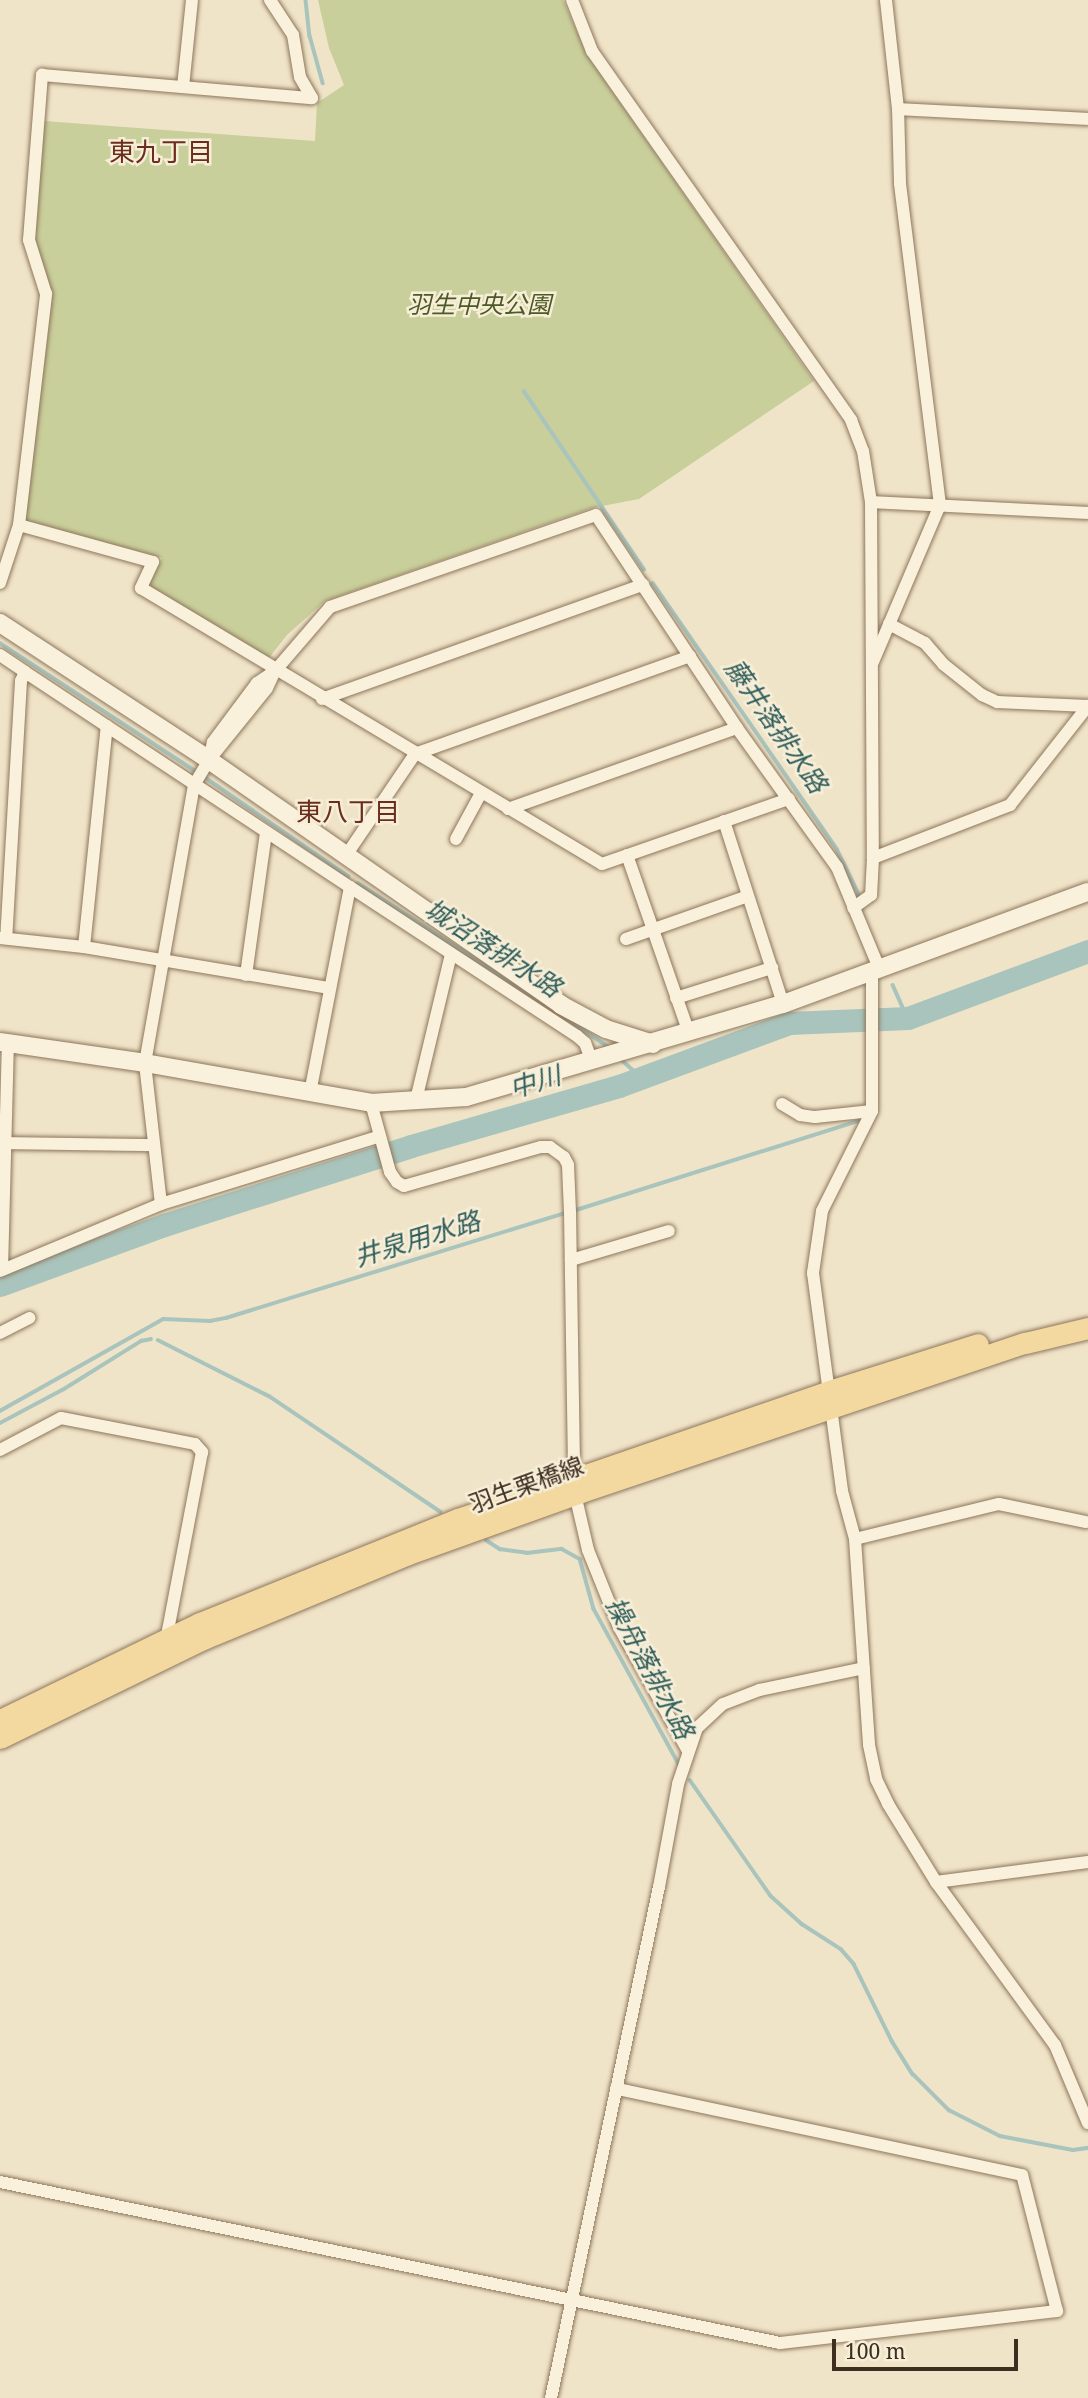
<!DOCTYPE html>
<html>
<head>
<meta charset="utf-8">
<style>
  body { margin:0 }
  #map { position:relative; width:1088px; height:2398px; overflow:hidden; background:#f0e4c8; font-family:"Noto Serif","Noto Sans JP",serif }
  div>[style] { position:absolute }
  .green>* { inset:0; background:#c9cf9b }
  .stream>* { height:3.5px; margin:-1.75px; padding:0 1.75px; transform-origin:1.75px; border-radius:1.75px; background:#a9c4bc }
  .river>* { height:23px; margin:-11.5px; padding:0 11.5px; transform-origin:11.5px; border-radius:11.5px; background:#a9c4bc }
  .roads { filter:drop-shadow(0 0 2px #8d765c) drop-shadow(0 0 2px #8d765c) }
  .street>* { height:12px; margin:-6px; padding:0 6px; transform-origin:6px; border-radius:6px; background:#faf1dc }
  .secondary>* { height:18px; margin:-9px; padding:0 9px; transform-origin:9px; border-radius:9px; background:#faf1dc }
  .primary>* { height:21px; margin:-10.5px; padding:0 10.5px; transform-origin:10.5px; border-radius:10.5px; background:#f3d9a0 }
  span { translate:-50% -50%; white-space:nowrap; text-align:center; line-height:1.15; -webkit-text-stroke:5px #f7eed8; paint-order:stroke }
  .park-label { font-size:24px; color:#4d5a26; font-style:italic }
  .street-label { font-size:24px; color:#3d2e20 }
  .neighbourhood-label { font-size:26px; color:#6b2e1e }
  .water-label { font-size:26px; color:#2f5d5a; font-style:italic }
  .scale { position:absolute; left:832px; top:2339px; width:186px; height:32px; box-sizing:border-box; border:4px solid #3d2e20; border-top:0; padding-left:9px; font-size:21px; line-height:24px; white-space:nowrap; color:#3d2e20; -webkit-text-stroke:5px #f7eed8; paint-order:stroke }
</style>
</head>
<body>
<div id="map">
  <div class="green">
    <div style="clip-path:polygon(318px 0,563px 0,587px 55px,814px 381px,639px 499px,592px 508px,325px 601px,287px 635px,268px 659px,148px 585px,162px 558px,25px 520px,51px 293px,35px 240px,44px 121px,315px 141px,317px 103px,344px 85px,329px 48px)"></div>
  </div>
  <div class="stream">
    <div style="left:306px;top:0;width:36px;rotate:84deg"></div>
    <div style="left:310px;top:36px;width:49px;rotate:74.5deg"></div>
    <div style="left:524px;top:391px;width:215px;rotate:56deg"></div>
    <div style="left:653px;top:583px;width:323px;rotate:55.3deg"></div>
    <div style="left:837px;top:849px;width:52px;rotate:63.9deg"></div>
    <div style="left:0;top:643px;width:232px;rotate:33.2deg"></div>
    <div style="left:206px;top:778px;width:173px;rotate:34.6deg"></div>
    <div style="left:358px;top:883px;width:222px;rotate:33deg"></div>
    <div style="left:893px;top:985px;width:36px;rotate:66deg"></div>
    <div style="left:560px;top:1014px;width:57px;rotate:34.2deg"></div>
    <div style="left:623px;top:1061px;width:24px;rotate:42deg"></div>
    <div style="left:573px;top:1211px;width:299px;rotate:-17.5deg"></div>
    <div style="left:158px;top:1340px;width:124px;rotate:26.8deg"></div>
    <div style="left:269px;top:1396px;width:207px;rotate:34deg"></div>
    <div style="left:0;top:1411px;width:187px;rotate:-29.4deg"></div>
    <div style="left:163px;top:1319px;width:47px;rotate:2.4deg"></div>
    <div style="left:210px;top:1321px;width:16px;rotate:-11deg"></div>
    <div style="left:226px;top:1318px;width:356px;rotate:-17.2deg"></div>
    <div style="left:0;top:1423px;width:72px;rotate:-28deg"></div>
    <div style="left:64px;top:1389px;width:91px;rotate:-31.9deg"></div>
    <div style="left:141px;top:1341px;width:10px;rotate:-11deg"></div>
    <div style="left:486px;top:1540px;width:17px;rotate:33deg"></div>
    <div style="left:500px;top:1549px;width:27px;rotate:8deg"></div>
    <div style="left:527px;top:1553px;width:35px;rotate:-7deg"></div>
    <div style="left:562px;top:1549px;width:21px;rotate:29deg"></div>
    <div style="left:580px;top:1559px;width:52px;rotate:74.4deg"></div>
    <div style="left:594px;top:1609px;width:179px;rotate:61.3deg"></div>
    <div style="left:690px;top:1780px;width:141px;rotate:55.1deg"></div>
    <div style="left:771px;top:1896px;width:42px;rotate:42.1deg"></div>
    <div style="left:802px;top:1924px;width:46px;rotate:32.7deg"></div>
    <div style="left:841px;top:1949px;width:20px;rotate:49deg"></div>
    <div style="left:854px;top:1964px;width:86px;rotate:63.7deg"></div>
    <div style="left:892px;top:2041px;width:39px;rotate:58deg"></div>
    <div style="left:913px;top:2074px;width:51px;rotate:45deg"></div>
    <div style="left:949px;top:2110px;width:57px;rotate:27deg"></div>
    <div style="left:1000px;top:2136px;width:74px;rotate:10.9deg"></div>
    <div style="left:1073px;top:2150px;width:15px;rotate:-8deg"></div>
  </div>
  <div class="river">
    <div style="left:0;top:1285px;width:175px;rotate:-20.1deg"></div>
    <div style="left:164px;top:1225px;width:259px;rotate:-17.7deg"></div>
    <div style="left:411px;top:1146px;width:216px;rotate:-16.1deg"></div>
    <div style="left:619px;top:1086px;width:181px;rotate:-20.3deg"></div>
    <div style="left:789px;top:1023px;width:119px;rotate:-2.4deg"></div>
    <div style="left:908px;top:1018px;width:192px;rotate:-20.4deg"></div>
  </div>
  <div class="roads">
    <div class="street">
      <div style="left:572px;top:0;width:55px;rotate:68.6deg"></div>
      <div style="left:592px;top:51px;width:451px;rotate:54.9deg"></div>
      <div style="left:851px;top:420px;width:33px;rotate:69deg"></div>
      <div style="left:863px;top:451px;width:52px;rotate:81.1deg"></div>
      <div style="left:871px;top:502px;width:356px;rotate:89.7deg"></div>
      <div style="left:873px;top:858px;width:37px;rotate:93deg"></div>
      <div style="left:871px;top:895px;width:22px;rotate:144deg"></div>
      <div style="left:183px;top:87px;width:87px;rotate:-84.1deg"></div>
      <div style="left:898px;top:109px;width:190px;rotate:3deg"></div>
      <div style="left:871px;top:502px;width:217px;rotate:2.9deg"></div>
      <div style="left:19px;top:525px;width:139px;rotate:15.4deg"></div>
      <div style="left:153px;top:562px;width:29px;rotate:115deg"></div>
      <div style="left:141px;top:588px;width:537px;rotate:30.91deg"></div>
      <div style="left:602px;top:864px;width:198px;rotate:-19.2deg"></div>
      <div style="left:0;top:583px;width:61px;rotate:-71.9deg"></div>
      <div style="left:19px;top:525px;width:233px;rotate:-83.3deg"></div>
      <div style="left:46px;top:294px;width:57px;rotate:-107.5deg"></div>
      <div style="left:29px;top:240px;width:166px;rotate:-85.5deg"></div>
      <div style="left:42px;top:75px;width:271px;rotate:4.9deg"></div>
      <div style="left:312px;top:98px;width:24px;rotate:-120deg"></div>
      <div style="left:300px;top:77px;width:43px;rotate:-99.5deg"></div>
      <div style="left:293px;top:35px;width:42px;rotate:-123.3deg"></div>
      <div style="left:889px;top:624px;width:41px;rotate:27.8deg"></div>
      <div style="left:925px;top:643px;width:28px;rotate:49deg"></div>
      <div style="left:943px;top:664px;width:50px;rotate:38.5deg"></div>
      <div style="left:982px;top:695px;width:17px;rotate:25deg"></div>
      <div style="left:997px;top:702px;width:91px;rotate:2.5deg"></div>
      <div style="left:0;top:655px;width:30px;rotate:34deg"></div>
      <div style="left:25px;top:672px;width:10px;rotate:114deg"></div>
      <div style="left:21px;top:681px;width:257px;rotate:93.3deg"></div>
      <div style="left:873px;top:662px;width:171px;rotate:-66.9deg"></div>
      <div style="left:940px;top:505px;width:324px;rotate:-97.1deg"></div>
      <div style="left:900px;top:183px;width:74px;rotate:-91.5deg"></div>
      <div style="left:898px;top:109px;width:110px;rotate:-96.3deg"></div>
      <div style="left:275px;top:671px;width:84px;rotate:-49.3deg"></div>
      <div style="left:330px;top:607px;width:281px;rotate:-19.1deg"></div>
      <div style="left:596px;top:515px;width:255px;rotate:56.5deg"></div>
      <div style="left:737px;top:728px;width:171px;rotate:54.3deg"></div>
      <div style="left:837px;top:867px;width:109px;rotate:67.4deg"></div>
      <div style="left:25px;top:672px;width:390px;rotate:33.5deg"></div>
      <div style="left:350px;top:887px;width:210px;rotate:101deg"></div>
      <div style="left:322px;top:699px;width:341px;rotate:-19.6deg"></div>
      <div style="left:508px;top:809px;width:243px;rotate:-19.5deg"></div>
      <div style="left:724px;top:821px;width:192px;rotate:72.1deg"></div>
      <div style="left:456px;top:839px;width:52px;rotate:-61.5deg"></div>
      <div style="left:627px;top:855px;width:188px;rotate:70.8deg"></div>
      <div style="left:345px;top:857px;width:125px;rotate:-55.8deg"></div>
      <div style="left:415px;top:754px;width:292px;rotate:-19.6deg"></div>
      <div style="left:873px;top:858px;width:147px;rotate:-21.1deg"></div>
      <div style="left:1010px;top:805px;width:126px;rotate:-51.8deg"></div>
      <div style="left:350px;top:887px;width:272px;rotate:33.3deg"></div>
      <div style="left:577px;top:1036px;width:11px;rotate:41deg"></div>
      <div style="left:585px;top:1043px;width:19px;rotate:69deg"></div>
      <div style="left:0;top:938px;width:84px;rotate:6.1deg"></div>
      <div style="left:84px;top:947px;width:249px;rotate:9.5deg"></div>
      <div style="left:626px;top:939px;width:129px;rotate:-19.4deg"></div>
      <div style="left:84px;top:947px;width:222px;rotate:-84.1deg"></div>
      <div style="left:872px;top:970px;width:141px;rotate:90deg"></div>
      <div style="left:872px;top:1111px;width:112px;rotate:116.6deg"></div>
      <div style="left:822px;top:1211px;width:63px;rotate:98.3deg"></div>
      <div style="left:813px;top:1273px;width:220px;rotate:82.4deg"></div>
      <div style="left:842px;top:1491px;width:50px;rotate:74.8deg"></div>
      <div style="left:855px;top:1539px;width:206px;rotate:86.1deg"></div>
      <div style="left:869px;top:1745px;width:35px;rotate:78deg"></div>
      <div style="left:876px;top:1779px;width:28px;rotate:64deg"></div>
      <div style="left:888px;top:1804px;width:92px;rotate:58.4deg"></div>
      <div style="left:936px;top:1882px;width:202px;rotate:53.9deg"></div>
      <div style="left:1055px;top:2045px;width:85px;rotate:67.1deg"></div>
      <div style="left:246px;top:975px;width:144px;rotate:-82deg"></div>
      <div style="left:676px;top:998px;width:101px;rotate:-17.4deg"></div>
      <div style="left:416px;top:1100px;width:150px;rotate:-76.5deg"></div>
      <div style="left:371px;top:1103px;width:72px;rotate:74.6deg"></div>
      <div style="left:390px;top:1172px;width:12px;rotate:55deg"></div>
      <div style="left:397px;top:1182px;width:8px;rotate:30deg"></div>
      <div style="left:404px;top:1186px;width:142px;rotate:-15.9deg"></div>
      <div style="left:541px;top:1147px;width:9px"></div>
      <div style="left:550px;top:1147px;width:17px;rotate:36deg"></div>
      <div style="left:564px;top:1157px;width:9px;rotate:63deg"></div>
      <div style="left:568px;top:1165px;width:47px;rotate:87.6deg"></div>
      <div style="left:570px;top:1212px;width:267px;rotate:89.1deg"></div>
      <div style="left:782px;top:1104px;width:21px;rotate:31deg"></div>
      <div style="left:800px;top:1115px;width:15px;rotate:8deg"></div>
      <div style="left:815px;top:1117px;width:57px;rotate:-6deg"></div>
      <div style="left:5px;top:1143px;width:149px;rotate:0.8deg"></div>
      <div style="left:161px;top:1204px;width:229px;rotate:-17.2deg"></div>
      <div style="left:571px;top:1260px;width:102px;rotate:-16.5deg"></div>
      <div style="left:2px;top:1269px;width:226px;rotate:-88.5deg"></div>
      <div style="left:0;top:1271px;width:174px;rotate:-22.6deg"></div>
      <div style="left:161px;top:1204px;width:142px;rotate:-96.5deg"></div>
      <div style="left:145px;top:1063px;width:282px;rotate:-80deg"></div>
      <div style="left:194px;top:785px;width:29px;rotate:-59deg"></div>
      <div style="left:209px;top:760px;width:92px;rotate:-51.1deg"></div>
      <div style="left:267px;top:688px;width:19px;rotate:-65deg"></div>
      <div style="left:275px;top:671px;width:22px;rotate:146deg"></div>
      <div style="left:257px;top:683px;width:74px;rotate:126.7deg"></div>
      <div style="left:213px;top:742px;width:18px;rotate:103deg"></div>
      <div style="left:0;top:1333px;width:33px;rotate:-27deg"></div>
      <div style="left:0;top:1450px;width:69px;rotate:-27.7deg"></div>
      <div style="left:61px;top:1418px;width:136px;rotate:11deg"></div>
      <div style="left:195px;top:1444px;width:11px;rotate:49deg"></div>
      <div style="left:202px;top:1452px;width:191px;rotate:100.8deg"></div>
      <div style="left:575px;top:1494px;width:57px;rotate:76.9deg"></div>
      <div style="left:588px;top:1550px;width:83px;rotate:68.1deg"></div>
      <div style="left:619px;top:1627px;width:142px;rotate:60.9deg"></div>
      <div style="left:855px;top:1539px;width:148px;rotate:-13.7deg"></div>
      <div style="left:999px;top:1504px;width:89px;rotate:11.7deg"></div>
      <div style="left:936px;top:1882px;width:153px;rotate:-7.5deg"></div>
      <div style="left:0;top:2182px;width:796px;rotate:11.66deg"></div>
      <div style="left:780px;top:2343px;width:279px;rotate:-6.6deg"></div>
      <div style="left:1057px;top:2311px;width:140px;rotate:-104.4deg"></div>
      <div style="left:1022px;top:2175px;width:415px;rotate:-168deg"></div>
      <div style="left:551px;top:2398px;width:522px;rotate:-78.07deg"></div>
      <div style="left:659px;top:1887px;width:105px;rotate:-79.5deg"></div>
      <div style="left:678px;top:1784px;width:59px;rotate:-71.3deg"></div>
      <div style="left:697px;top:1728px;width:35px;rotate:-43deg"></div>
      <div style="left:723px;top:1704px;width:40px;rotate:-21deg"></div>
      <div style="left:760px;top:1690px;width:106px;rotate:-11.9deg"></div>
    </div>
    <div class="secondary">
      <div style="left:0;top:623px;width:250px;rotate:33.2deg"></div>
      <div style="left:209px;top:760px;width:429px;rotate:34.8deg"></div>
      <div style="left:561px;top:1005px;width:51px;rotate:28.1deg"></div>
      <div style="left:606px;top:1029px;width:49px;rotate:17.7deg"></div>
      <div style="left:0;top:1042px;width:147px;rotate:8.2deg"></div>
      <div style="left:145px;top:1063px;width:230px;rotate:10deg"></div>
      <div style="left:371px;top:1103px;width:95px;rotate:-3.6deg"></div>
      <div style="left:466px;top:1097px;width:330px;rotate:-16.4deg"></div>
      <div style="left:783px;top:1004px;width:325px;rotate:-20.2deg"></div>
    </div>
    <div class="primary">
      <div style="left:0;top:1720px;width:222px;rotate:-25.9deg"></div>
      <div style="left:200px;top:1623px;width:278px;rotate:-22deg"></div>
      <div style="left:458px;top:1519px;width:392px;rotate:-19deg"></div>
      <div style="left:829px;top:1391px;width:156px;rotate:-17.5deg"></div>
      <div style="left:0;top:1738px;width:226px;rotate:-26deg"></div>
      <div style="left:203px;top:1639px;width:222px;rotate:-22.5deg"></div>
      <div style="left:408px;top:1554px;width:184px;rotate:-19.7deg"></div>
      <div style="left:581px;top:1492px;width:468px;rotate:-18.6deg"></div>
      <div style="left:1025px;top:1343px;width:65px;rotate:-13.4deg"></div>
    </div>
  </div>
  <div class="park-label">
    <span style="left:479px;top:304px">羽生中央公園</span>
  </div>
  <div class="street-label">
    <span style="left:526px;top:1484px;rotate:-20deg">羽生栗橋線</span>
  </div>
  <div class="neighbourhood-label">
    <span style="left:161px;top:152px">東九丁目</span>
    <span style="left:348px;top:812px">東八丁目</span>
  </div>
  <div class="water-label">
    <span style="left:776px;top:726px;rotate:55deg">藤井落排水路</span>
    <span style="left:493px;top:948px;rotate:33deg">城沼落排水路</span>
    <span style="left:535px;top:1082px;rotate:-17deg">中川</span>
    <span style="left:417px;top:1239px;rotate:-17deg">井泉用水路</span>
    <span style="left:650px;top:1668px;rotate:62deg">操舟落排水路</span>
  </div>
  <div class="scale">100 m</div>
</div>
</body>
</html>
